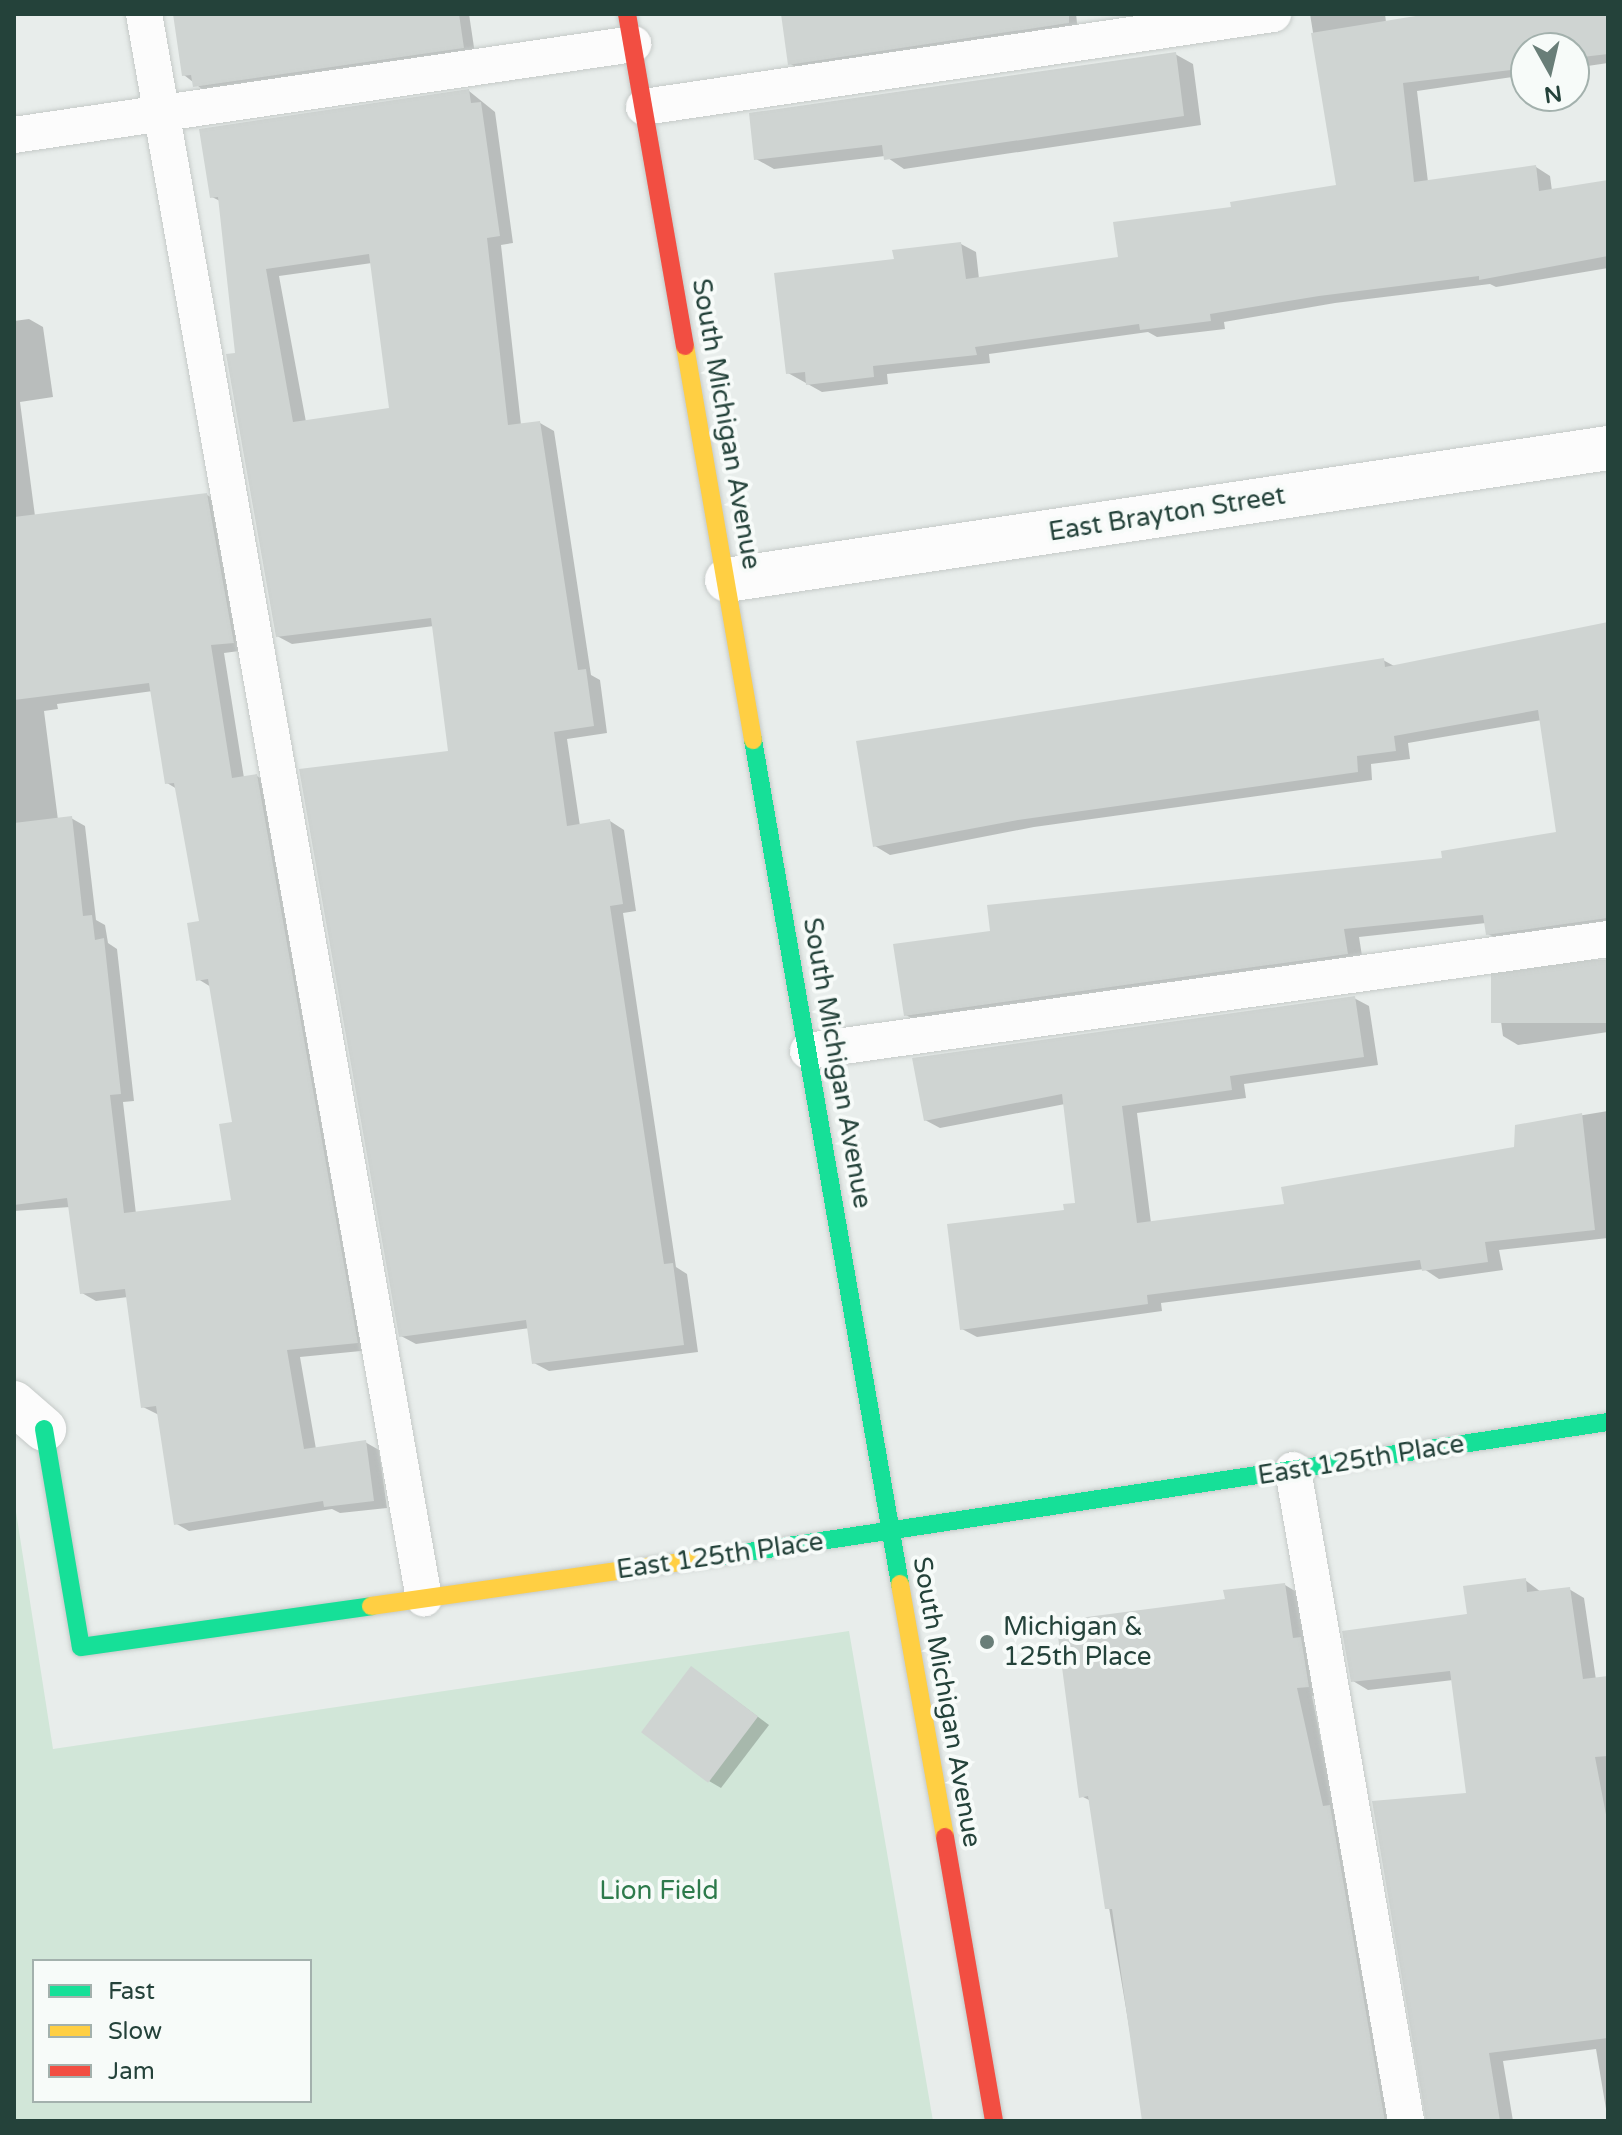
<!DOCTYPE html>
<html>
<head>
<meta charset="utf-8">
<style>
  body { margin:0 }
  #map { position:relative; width:1622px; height:2135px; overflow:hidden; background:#e8edeb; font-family:"Varela Round",sans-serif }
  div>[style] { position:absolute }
  .green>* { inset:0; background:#d1e6d8 }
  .shadow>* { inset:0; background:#0003 }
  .building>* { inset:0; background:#cfd4d2; transform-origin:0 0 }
  .roads { filter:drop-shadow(0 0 2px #c5cac8) drop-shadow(0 0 2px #c5cac8) }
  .lane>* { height:36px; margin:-18px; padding:0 18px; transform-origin:18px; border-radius:18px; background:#fcfcfc }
  .street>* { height:44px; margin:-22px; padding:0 22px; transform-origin:22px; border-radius:22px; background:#fcfcfc }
  .fast>* { height:18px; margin:-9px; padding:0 9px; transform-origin:9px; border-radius:9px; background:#16e098 }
  .slow>* { height:18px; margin:-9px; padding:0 9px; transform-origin:9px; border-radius:9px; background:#ffcf43 }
  .jam>* { height:18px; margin:-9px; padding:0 9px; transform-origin:9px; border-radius:9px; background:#f24e42 }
  .dots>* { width:22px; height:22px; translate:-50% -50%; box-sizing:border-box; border:4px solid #f7fbf9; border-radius:50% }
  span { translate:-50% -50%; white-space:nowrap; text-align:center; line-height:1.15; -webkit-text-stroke:8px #f7fbf9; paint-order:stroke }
  .street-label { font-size:26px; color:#24423a }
  .poi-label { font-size:26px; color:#24423a }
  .left { translate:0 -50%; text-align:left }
  .park-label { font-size:26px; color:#2d7a4b }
  .frame { position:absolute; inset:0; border:16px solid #24423a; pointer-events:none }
  .legend { position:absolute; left:32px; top:1959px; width:280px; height:144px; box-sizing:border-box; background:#f7fbf9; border:2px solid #a3b1ad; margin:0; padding:10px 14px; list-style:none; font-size:24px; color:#24423a }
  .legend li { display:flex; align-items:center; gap:16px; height:40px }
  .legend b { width:40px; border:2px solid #a3b1ad }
  .north { position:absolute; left:1510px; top:32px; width:80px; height:80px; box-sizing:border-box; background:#f7fbf9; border:2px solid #a3b1ad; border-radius:50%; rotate:172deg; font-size:22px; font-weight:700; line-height:32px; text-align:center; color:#24423a }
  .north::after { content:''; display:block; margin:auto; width:28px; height:36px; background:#697e78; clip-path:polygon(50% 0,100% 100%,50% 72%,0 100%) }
</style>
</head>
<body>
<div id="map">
  <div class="green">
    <div style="clip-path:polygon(evenodd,14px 1499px,53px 1749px,849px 1631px,933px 2121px,14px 2121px,14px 1499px,34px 1961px,310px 1961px,310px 2101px,34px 2101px,34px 1961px)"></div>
  </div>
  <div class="shadow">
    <div style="clip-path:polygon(175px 14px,469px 14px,475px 54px,207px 93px,184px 75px)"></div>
    <div style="clip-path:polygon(782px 14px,1076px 14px,1078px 31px,804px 72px,789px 63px)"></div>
    <div style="clip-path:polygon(1310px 14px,1385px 14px,1386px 22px,1447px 14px,1608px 14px,1608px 63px,1574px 68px,1574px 48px,1526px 48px,1526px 75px,1417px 91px,1428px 182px,1536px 167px,1550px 176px,1552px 191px,1608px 182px,1608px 268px,1496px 287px,1490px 284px,1335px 303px,1224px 322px,1225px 329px,1157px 337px,1148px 332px,989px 354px,990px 363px,887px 374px,888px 384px,822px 392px,788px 373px,896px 261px,961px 244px,976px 252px,979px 279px,1120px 259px,1233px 209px,1338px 187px)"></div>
    <div style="clip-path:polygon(1175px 54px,1193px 64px,1201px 125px,904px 169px,885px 156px,774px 169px,756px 159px)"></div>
    <div style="clip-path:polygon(evenodd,469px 91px,495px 112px,513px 243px,501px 245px,521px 425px,540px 423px,554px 431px,591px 675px,600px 680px,607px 733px,567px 739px,580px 826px,610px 821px,624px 830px,636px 911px,623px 913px,676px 1267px,687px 1274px,698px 1352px,549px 1371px,534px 1363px,530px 1328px,416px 1344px,401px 1336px,451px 752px,434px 626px,292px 644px,277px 636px,220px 201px,212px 197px,469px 91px,372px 263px,391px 410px,306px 422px,279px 276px,372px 263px)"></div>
    <div style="clip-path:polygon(evenodd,29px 319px,43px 327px,53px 397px,20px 402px,35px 516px,207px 495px,221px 503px,247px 650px,224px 653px,244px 778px,257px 776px,271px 785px,371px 1350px,300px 1357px,316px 1449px,365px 1442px,379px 1450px,387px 1508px,340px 1513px,332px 1509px,189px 1531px,175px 1523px,159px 1415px,143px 1407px,128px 1297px,96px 1301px,82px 1293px,70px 1207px,14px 1211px,14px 321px,29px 319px,153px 691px,167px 783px,177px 789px,201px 922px,198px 979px,211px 987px,234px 1124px,233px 1202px,136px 1214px,123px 1102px,134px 1101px,117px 949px,108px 943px,105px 925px,96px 920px,85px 826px,71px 818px,58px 820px,44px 711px,58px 709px,57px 704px,153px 691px)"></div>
    <div style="clip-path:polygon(1608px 625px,1608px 928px,1503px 942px,1488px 934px,1486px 923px,1359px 937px,1363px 962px,921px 1024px,906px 1015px,1444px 860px,1558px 834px,1542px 720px,1408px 743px,1410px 759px,1371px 764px,1372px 780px,1034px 827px,890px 855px,875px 846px,1383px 660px,1396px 667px)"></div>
    <div style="clip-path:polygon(1608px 960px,1608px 1032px,1518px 1045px,1503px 1036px,1495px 978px)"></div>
    <div style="clip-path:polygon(1354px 998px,1369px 1006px,1378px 1065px,1244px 1084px,1246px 1098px,1137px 1113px,1151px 1223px,1286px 1206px,1516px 1149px,1517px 1126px,1608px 1111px,1608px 1238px,1499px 1250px,1503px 1270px,1439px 1279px,1424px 1269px,1161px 1303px,1162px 1311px,977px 1337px,962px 1329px,1077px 1204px,1065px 1104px,940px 1128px,925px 1120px)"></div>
    <div style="clip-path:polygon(1525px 1580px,1541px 1592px,1569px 1589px,1584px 1598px,1596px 1680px,1608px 1679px,1608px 2121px,1596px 2049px,1503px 2061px,1513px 2121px,1428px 2121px,1468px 1795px,1453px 1680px,1368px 1690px,1353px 1681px)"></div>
    <div style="clip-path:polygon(1285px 1585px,1300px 1594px,1324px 1694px,1312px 1696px,1398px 2121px,1145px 2121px,1091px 1801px,1081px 1796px,1227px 1601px)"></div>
    <div style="clip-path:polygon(703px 1676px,769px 1725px,721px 1788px,709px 1781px)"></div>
  </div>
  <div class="building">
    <div style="clip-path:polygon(173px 14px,459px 14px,464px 48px,193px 87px,191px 75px,182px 76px)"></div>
    <div style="clip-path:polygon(781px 14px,1069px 14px,1069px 23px,788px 65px)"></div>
    <div style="clip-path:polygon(1428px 14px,1608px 14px,1608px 54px,1574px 58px,1574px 48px,1526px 48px,1526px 64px,1511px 70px,1403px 83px,1414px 182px,1536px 165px,1539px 191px,1608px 180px,1608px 256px,1479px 280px,1479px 276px,1319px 296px,1210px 314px,1211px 321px,1140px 330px,1139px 324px,975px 347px,977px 355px,873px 366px,874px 377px,806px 385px,805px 372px,786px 374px,774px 273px,894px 259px,892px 250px,961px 242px,966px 279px,1118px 257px,1113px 222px,1231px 207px,1230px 202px,1336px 185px,1311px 33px)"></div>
    <div style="clip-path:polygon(1176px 52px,1184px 116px,884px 160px,882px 145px,754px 160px,749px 113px)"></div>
    <div style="clip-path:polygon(evenodd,469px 89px,471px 103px,481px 102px,500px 236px,487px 238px,508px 425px,540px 421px,578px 670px,586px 669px,594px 726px,554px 732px,567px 826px,610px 819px,623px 904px,610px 906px,664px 1264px,673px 1263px,684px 1345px,532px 1364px,526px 1320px,399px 1337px,299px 769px,448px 751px,431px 618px,276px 637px,226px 354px,235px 353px,218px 197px,210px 198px,199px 129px,469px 89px,369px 254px,389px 408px,293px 422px,266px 269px,369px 254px)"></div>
    <div style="clip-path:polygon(207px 493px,234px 643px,211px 645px,232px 778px,257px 774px,358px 1343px,287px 1350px,304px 1449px,366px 1440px,374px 1501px,324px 1507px,323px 1501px,174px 1525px,156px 1406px,141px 1408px,125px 1289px,80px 1294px,67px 1198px,14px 1205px,14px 823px,72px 816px,83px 916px,92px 915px,95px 940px,104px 938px,121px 1094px,110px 1095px,124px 1213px,231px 1200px,219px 1124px,232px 1122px,208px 979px,196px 981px,187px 923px,199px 921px,174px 783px,165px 784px,149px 683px,14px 700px,14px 517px)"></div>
    <div style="clip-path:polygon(1608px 622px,1608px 918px,1486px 935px,1483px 915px,1344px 929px,1348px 954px,904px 1016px,893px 944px,990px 931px,987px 905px,1442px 858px,1441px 851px,1556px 832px,1538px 710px,1394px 736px,1396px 751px,1357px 756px,1358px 772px,1018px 820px,873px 847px,856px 741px,1384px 658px,1385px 667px)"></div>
    <div style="left:1608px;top:960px;width:63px;height:117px;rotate:90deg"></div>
    <div style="clip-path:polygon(1355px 996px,1364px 1057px,1230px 1076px,1232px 1090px,1122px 1106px,1137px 1223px,1284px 1204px,1281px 1187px,1514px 1147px,1515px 1125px,1582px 1113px,1595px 1230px,1485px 1242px,1488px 1262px,1422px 1271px,1420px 1260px,1147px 1295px,1148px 1304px,960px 1330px,947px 1224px,1064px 1210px,1063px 1204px,1075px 1203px,1062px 1094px,924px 1121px,912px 1058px)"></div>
    <div style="clip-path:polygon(1526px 1578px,1527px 1592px,1570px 1587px,1583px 1679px,1608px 1676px,1608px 1756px,1595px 1757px,1608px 1825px,1608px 2038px,1489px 2053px,1500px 2121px,1426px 2121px,1372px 1801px,1466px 1793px,1450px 1671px,1351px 1682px,1342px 1631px,1467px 1614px,1463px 1586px)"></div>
    <div style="clip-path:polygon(1285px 1583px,1293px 1638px,1301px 1637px,1309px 1687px,1297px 1688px,1323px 1806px,1330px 1805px,1385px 2121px,1142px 2121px,1112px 1909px,1105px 1909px,1088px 1796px,1079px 1798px,1056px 1621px,1225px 1599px,1223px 1590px)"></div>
    <div style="left:691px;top:1666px;width:84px;height:83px;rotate:37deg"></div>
  </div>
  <div class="roads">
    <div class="lane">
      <div style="left:144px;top:14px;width:1609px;rotate:79.98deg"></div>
      <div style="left:644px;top:107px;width:636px;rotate:-8.41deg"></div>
      <div style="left:14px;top:135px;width:626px;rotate:-8.36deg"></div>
      <div style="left:808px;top:1051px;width:808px;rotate:-7.97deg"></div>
      <div style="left:1293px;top:1470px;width:661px;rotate:80.15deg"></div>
    </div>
    <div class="street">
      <div style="left:727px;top:580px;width:891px;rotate:-8.52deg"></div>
      <div style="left:14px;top:1403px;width:40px;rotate:41deg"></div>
    </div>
    <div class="fast">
      <div style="left:753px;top:740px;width:857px;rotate:80.12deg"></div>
      <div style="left:44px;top:1429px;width:221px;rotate:80.4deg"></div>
      <div style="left:81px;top:1647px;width:293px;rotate:-8deg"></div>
      <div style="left:715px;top:1557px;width:903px;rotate:-8.6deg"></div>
    </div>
    <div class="slow">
      <div style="left:685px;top:346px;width:400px;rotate:80.2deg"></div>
      <div style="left:900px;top:1584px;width:257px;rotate:79.9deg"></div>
      <div style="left:371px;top:1606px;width:347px;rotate:-8.1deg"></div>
    </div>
    <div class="jam">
      <div style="left:627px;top:14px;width:337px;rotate:80.1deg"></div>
      <div style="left:945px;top:1837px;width:288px;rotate:80.2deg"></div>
    </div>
  </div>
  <div class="dots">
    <div style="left:987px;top:1642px;background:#697e78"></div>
  </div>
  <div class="street-label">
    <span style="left:726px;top:424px;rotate:80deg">South Michigan Avenue</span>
    <span style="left:1167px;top:514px;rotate:-9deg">East Brayton Street</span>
    <span style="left:837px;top:1063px;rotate:80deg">South Michigan Avenue</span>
    <span style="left:1361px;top:1460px;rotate:-9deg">East 125th Place</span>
    <span style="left:720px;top:1556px;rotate:-8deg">East 125th Place</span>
    <span style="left:947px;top:1702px;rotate:80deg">South Michigan Avenue</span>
  </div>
  <div class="poi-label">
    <span class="left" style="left:1003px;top:1642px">Michigan &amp;<br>125th Place</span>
  </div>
  <div class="park-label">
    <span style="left:659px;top:1891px">Lion Field</span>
  </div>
  <div class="frame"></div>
  <ul class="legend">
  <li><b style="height:10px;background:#16e098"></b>Fast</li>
  <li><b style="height:10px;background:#ffcf43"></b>Slow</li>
  <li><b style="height:10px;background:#f24e42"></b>Jam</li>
  </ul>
  <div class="north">N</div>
</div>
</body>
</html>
